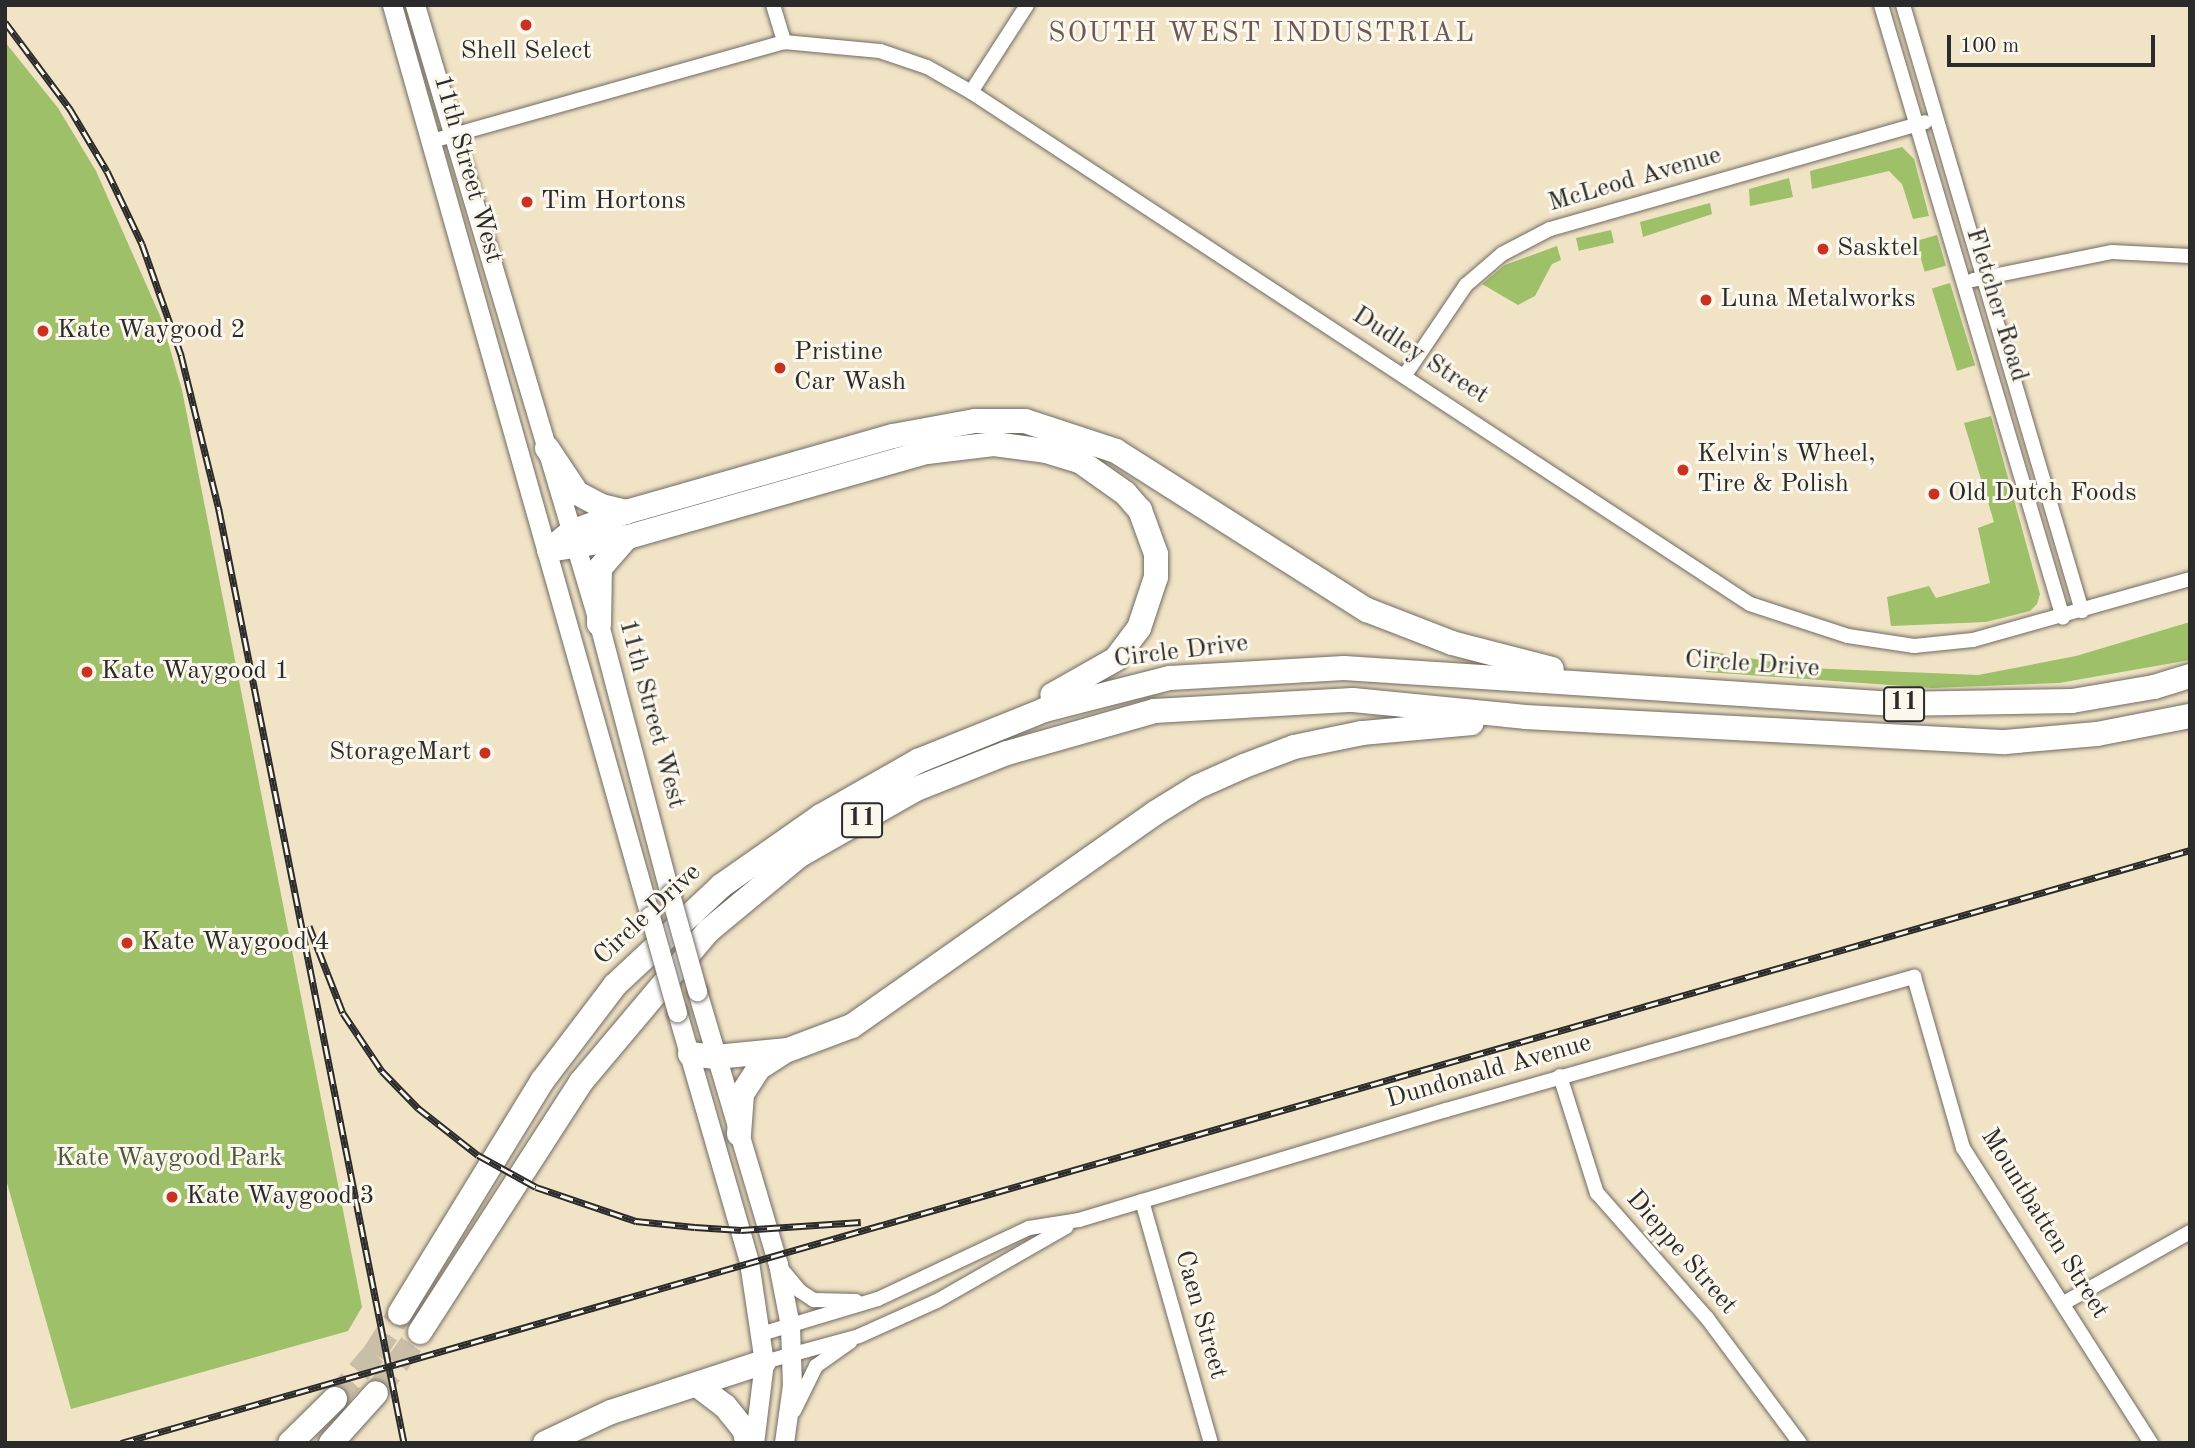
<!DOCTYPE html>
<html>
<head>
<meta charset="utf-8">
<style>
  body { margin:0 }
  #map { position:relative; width:2195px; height:1448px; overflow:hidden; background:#f1e3c6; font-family:"Old Standard TT",serif }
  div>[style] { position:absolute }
  .green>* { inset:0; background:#9dc069; transform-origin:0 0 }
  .highway-tunnel>* { height:24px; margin-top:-12px; transform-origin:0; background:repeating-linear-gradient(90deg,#c9bea7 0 24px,transparent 0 36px) }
  .roads { filter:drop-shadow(0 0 2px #706b61) drop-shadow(0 0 2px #706b61) }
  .street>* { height:14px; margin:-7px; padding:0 7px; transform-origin:7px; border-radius:7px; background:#fff }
  .secondary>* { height:19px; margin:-9.5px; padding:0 9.5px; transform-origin:9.5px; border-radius:9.5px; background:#fff }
  .highway>* { height:24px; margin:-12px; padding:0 12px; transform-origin:12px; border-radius:12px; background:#fff }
  .rail>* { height:7px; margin-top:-3.5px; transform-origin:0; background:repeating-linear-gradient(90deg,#fbf7ec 0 13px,#2b2b2b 0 26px); box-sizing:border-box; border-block:2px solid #2b2b2b }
  .bridges { filter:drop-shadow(0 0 2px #706b61) drop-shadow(0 0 2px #706b61) }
  .secondary-bridge>* { height:19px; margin:-9.5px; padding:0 9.5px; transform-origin:9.5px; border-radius:9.5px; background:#fff }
  .dots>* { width:19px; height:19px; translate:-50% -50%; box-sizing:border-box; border:4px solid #fbf7ec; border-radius:50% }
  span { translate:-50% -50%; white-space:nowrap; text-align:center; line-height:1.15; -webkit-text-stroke:6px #fbf7ec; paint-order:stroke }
  .shield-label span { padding:2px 5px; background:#fbf7ec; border:2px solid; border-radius:5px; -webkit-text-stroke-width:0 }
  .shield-label { font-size:24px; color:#2b2b2b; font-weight:700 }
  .poi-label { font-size:26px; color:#2b2b2b }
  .left { translate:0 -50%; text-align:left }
  .right { translate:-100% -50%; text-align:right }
  .street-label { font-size:26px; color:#2b2b2b }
  .park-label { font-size:26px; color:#4d583e }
  .neighbourhood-label { font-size:28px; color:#6d5856; letter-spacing:2px }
  .frame { position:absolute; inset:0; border:7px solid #2b2b2b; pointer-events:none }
  .scale { position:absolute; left:1947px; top:35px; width:208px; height:32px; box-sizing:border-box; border:4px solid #2b2b2b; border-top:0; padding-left:9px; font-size:21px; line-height:24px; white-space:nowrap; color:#2b2b2b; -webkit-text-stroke:5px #fbf7ec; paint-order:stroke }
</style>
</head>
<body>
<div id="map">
  <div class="green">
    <div style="clip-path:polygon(5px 42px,58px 108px,96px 171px,161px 318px,182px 390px,362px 1307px,348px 1331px,71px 1409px,5px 1176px)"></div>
    <div style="clip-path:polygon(1902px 147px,1914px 159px,1929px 216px,1913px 219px,1902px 184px,1889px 171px,1812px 189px,1810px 171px)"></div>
    <div style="clip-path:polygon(1789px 178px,1793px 197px,1750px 206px,1749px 189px)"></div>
    <div style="clip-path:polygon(1710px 203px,1712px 214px,1643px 237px,1640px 222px)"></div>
    <div style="left:1611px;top:230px;width:13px;height:36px;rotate:77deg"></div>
    <div style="left:1937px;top:235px;width:32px;height:22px;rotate:74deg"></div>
    <div style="clip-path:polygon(1557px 246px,1561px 260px,1552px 264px,1535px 296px,1518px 305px,1482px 284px,1505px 265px)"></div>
    <div style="left:1950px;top:283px;width:86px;height:19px;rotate:73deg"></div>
    <div style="clip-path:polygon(1991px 416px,2040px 594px,2037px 604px,2030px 611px,1986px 622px,1891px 626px,1887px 597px,1929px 586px,1936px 598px,1990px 583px,1978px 528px,1994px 522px,1964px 423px)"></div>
    <div style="clip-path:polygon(2190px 622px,2190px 660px,2059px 683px,1932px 688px,1706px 672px,1707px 651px,1808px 668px,1978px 675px,2076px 656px)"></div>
  </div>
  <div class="highway-tunnel">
    <div style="left:376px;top:1393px;width:75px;rotate:-54.2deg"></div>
    <div style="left:335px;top:1399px;width:60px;rotate:-49.1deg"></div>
    <div style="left:374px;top:1354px;width:49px;rotate:-57.6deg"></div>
  </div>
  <div class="roads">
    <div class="street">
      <div style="left:773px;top:5px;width:39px;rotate:73deg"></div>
      <div style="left:1881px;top:5px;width:639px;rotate:73.46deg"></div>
      <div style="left:1903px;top:5px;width:632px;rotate:73.54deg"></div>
      <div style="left:971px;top:92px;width:103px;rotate:-57.2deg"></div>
      <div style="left:432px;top:141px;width:366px;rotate:-15.7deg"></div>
      <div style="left:784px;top:42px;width:96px;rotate:5.4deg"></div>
      <div style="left:880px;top:51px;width:50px;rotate:18.8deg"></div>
      <div style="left:927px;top:67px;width:51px;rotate:29.6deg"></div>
      <div style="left:971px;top:92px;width:932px;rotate:33.32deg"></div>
      <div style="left:1750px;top:604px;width:103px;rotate:18.1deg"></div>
      <div style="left:1848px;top:636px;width:67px;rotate:8.6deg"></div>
      <div style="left:1914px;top:646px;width:59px;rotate:-5.8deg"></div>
      <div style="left:1973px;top:640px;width:225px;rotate:-15.7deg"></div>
      <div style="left:1973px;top:280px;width:142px;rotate:-11.4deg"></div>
      <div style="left:2112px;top:252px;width:78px;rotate:2.9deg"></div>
      <div style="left:1405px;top:375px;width:109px;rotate:-55.9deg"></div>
      <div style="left:1466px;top:285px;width:48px;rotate:-40.7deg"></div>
      <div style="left:1502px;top:254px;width:54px;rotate:-27.5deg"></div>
      <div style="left:1550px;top:229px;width:390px;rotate:-15.9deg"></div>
      <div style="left:1560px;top:1076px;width:123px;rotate:72.5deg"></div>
      <div style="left:1597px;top:1193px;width:167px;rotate:48.7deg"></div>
      <div style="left:1707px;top:1318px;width:156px;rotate:53.4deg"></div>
      <div style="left:1142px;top:1201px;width:252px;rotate:74.1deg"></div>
      <div style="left:779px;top:1266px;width:33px;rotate:50deg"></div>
      <div style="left:800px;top:1291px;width:17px;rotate:33deg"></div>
      <div style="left:814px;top:1300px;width:42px;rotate:1.4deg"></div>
      <div style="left:2064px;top:1303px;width:145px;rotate:-29.4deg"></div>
      <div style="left:761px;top:1334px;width:122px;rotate:-16.7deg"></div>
      <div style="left:878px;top:1299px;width:167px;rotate:-25.2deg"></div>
      <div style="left:1029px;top:1228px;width:51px;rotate:-9.1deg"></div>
      <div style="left:1079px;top:1220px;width:383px;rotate:-16.7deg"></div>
      <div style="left:1446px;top:1110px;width:487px;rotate:-15.9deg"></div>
      <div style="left:1914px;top:977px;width:178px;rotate:74deg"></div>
      <div style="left:1963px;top:1148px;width:350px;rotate:57.5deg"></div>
      <div style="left:764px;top:1362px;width:98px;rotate:-15.3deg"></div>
      <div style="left:859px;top:1336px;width:85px;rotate:-24.2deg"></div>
      <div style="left:937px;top:1301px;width:149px;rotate:-29.8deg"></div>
      <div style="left:794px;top:1411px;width:50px;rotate:-63.9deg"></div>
      <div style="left:816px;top:1366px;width:42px;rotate:-35.2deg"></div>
    </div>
    <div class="secondary">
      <div style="left:392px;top:5px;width:947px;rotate:74.19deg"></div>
      <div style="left:415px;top:5px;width:646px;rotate:73.45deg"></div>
      <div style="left:599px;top:624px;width:279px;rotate:75.3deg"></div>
      <div style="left:697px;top:991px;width:285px;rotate:73.5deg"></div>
      <div style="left:778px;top:1264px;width:63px;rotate:79deg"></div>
      <div style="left:790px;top:1326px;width:59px;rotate:88.1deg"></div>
      <div style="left:792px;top:1385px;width:59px;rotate:97.9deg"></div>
      <div style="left:677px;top:1012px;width:260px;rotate:73.9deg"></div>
      <div style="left:749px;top:1262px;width:101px;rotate:81.5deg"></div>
      <div style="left:764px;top:1362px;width:82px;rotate:97deg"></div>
    </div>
    <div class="highway">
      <div style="left:547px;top:448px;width:54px;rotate:56.3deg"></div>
      <div style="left:577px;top:493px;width:27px;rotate:28deg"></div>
      <div style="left:601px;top:506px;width:26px;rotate:13deg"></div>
      <div style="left:549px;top:550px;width:28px;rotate:-39deg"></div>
      <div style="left:571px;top:532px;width:59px;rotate:-20deg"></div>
      <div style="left:626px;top:512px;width:278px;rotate:-15.9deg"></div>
      <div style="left:893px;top:436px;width:83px;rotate:-10.4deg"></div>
      <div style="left:975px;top:421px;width:50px"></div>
      <div style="left:1025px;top:421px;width:96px;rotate:18.2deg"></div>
      <div style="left:1116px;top:451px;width:297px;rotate:32.4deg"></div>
      <div style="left:1367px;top:610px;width:91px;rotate:21.2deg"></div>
      <div style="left:1452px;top:643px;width:103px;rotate:14.6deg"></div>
      <div style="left:549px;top:550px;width:80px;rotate:-9.3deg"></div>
      <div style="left:628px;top:537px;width:311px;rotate:-15.9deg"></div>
      <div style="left:927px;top:452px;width:67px;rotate:-6.8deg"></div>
      <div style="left:994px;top:444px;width:52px;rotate:7.7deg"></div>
      <div style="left:1046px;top:451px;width:37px;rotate:17deg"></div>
      <div style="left:1081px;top:462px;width:54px;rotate:35.2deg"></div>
      <div style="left:1125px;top:493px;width:23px;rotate:49deg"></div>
      <div style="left:1140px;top:510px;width:47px;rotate:70deg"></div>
      <div style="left:1156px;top:554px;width:23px;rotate:90deg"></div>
      <div style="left:1156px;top:577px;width:54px;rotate:108.4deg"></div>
      <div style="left:1139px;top:628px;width:39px;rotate:127deg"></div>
      <div style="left:1116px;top:659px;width:73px;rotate:150.6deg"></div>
      <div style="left:599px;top:624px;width:56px;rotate:-89deg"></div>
      <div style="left:600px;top:568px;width:41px;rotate:-48.9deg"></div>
      <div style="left:690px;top:1054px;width:26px;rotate:7deg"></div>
      <div style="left:716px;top:1057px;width:72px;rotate:-5.6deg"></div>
      <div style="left:788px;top:1050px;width:68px;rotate:-20.6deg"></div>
      <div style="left:852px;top:1026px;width:370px;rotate:-35.1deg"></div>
      <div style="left:1155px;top:813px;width:49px;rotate:-31.8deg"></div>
      <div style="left:1197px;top:787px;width:51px;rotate:-24.1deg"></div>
      <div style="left:1244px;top:766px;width:53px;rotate:-20.8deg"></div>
      <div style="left:1294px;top:747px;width:69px;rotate:-11.6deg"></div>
      <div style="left:1362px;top:733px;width:110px;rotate:-5.2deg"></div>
      <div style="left:739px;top:1134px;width:40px;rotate:-85.7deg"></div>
      <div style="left:742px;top:1094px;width:31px;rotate:-57deg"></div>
      <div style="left:759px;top:1068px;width:30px;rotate:-33deg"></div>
      <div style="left:400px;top:1313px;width:273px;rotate:-58.5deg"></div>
      <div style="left:543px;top:1080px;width:119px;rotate:-52.8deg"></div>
      <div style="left:615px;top:985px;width:145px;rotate:-43deg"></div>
      <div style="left:721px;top:886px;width:122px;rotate:-35deg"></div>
      <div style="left:821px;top:816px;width:112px;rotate:-29.6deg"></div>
      <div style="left:918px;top:761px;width:136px;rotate:-22deg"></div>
      <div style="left:1044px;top:710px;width:130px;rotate:-14.3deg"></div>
      <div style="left:1170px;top:678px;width:174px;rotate:-3.3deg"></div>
      <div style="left:1344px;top:668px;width:551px;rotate:3.74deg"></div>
      <div style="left:1894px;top:704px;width:178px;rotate:-1deg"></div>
      <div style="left:2072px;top:701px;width:83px;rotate:-9.7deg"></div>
      <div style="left:2154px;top:687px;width:38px;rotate:-17deg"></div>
      <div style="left:420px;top:1332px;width:297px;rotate:-57.2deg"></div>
      <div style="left:581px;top:1082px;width:197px;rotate:-49.9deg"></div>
      <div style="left:708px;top:931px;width:119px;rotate:-39.6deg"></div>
      <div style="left:800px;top:855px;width:133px;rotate:-29.6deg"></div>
      <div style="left:916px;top:789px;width:98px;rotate:-21.6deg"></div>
      <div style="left:1007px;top:753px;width:153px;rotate:-15.9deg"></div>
      <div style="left:1154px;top:711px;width:199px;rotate:-3.2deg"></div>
      <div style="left:1353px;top:700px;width:173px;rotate:5.6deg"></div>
      <div style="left:1525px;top:717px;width:481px;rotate:3deg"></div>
      <div style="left:2005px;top:742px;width:92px;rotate:-5deg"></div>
      <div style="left:2097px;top:734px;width:95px;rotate:-11deg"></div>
      <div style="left:697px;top:1385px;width:35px;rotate:37deg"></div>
      <div style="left:725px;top:1406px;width:32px;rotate:51deg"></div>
      <div style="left:745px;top:1431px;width:12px;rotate:81deg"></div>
      <div style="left:290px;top:1443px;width:63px;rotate:-44.4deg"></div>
      <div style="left:331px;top:1443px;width:67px;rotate:-48deg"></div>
      <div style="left:545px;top:1443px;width:73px;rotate:-25.2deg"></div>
      <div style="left:611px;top:1412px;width:161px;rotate:-18.1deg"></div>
    </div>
  </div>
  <div class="rail">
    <div style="left:5px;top:22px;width:109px;rotate:53.2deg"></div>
    <div style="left:70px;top:109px;width:72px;rotate:59.2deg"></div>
    <div style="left:107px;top:171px;width:81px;rotate:64.4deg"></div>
    <div style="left:142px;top:244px;width:118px;rotate:70.6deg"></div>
    <div style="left:181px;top:355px;width:160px;rotate:76.2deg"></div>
    <div style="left:219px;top:510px;width:951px;rotate:78.78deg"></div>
    <div style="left:309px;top:926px;width:93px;rotate:68.7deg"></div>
    <div style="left:343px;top:1013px;width:70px;rotate:56.1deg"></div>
    <div style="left:382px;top:1071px;width:52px;rotate:45.8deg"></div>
    <div style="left:418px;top:1108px;width:76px;rotate:38.1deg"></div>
    <div style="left:478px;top:1155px;width:66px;rotate:28.9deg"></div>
    <div style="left:536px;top:1187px;width:106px;rotate:18.8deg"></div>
    <div style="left:636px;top:1221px;width:59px;rotate:5.8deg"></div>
    <div style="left:695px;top:1227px;width:46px;rotate:3.7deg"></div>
    <div style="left:741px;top:1230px;width:120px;rotate:-3.8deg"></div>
    <div style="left:121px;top:1443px;width:2152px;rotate:-15.99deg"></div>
  </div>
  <div class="bridges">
    <div class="secondary-bridge">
      <div style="left:670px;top:894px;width:101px;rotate:74.4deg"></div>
      <div style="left:650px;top:916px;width:100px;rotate:74.3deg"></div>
    </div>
  </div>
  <div class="dots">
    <div style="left:526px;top:25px;background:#c8321e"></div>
    <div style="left:527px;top:202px;background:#c8321e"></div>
    <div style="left:1823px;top:249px;background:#c8321e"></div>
    <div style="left:1706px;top:300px;background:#c8321e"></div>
    <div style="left:43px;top:331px;background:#c8321e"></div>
    <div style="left:780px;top:368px;background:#c8321e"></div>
    <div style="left:1683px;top:470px;background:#c8321e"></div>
    <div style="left:1934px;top:494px;background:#c8321e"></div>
    <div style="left:87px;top:672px;background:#c8321e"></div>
    <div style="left:485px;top:753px;background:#c8321e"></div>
    <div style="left:127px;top:943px;background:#c8321e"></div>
    <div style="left:172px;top:1197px;background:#c8321e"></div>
  </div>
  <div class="shield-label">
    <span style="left:1904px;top:704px">11</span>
    <span style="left:862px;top:820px">11</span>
  </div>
  <div class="poi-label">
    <span style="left:526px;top:52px">Shell Select</span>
    <span class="left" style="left:541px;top:202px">Tim Hortons</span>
    <span class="left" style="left:1837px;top:249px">Sasktel</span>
    <span class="left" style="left:1720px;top:300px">Luna Metalworks</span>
    <span class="left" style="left:57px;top:331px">Kate Waygood 2</span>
    <span class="left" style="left:794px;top:368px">Pristine<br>Car Wash</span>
    <span class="left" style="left:1697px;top:470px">Kelvin's Wheel,<br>Tire &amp; Polish</span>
    <span class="left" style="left:1948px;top:494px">Old Dutch Foods</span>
    <span class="left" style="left:101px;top:672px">Kate Waygood 1</span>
    <span class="right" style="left:471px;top:753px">StorageMart</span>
    <span class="left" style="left:141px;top:943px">Kate Waygood 4</span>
    <span class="left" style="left:186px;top:1197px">Kate Waygood 3</span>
  </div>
  <div class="street-label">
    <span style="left:467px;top:169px;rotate:74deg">11th Street West</span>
    <span style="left:1635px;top:180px;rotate:-16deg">McLeod Avenue</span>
    <span style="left:1996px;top:305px;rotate:73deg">Fletcher Road</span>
    <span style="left:1420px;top:356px;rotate:33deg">Dudley Street</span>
    <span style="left:1181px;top:652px;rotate:-7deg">Circle Drive</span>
    <span style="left:1752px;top:665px;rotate:4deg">Circle Drive</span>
    <span style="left:651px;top:714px;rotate:75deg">11th Street West</span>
    <span style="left:648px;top:915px;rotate:-43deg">Circle Drive</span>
    <span style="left:1489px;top:1072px;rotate:-16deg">Dundonald Avenue</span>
    <span style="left:2044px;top:1224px;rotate:58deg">Mountbatten Street</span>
    <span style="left:1681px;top:1253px;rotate:49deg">Dieppe Street</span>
    <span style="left:1200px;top:1315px;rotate:74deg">Caen Street</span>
  </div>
  <div class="park-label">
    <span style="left:169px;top:1159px">Kate Waygood Park</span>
  </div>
  <div class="neighbourhood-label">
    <span style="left:1262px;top:34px">SOUTH WEST INDUSTRIAL</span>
  </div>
  <div class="frame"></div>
  <div class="scale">100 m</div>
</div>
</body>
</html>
